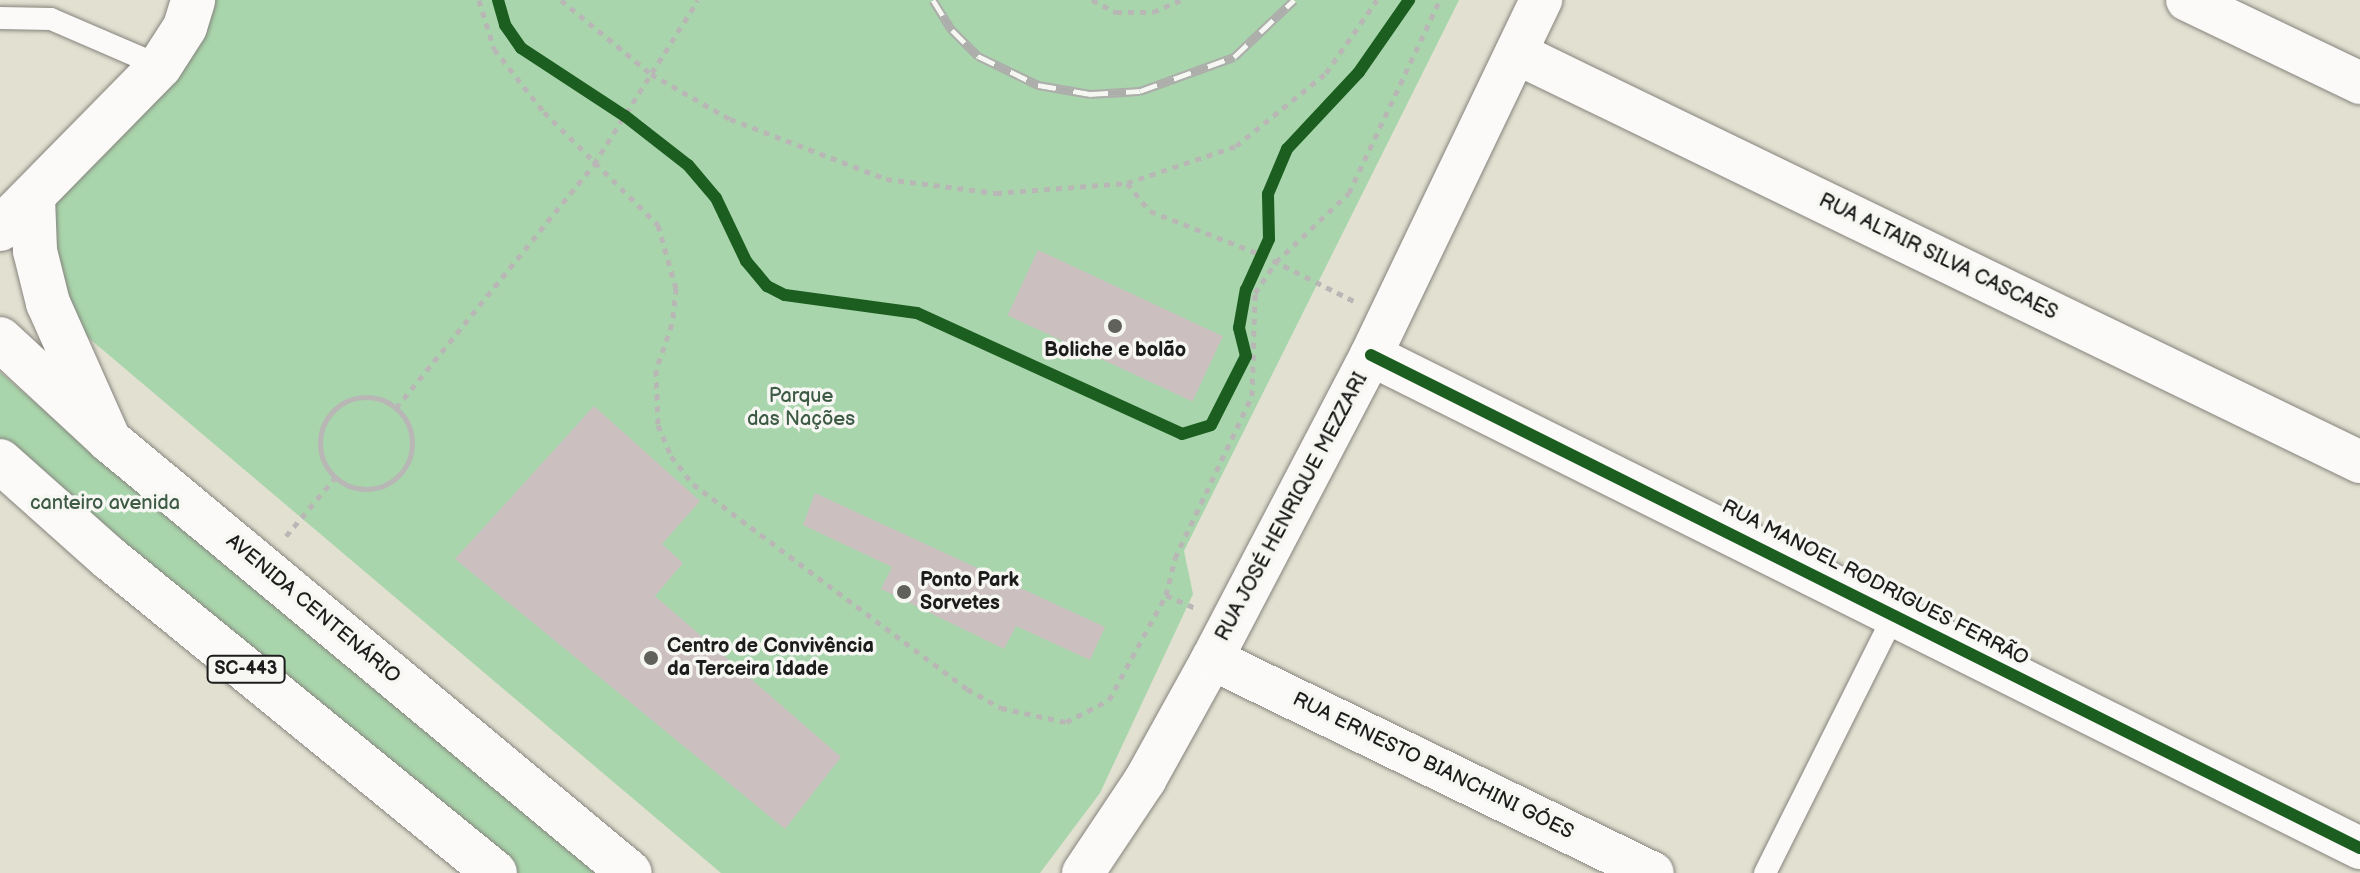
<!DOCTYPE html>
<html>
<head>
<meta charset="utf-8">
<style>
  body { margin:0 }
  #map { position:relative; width:2360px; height:873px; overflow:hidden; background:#e2e0d1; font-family:"Balsamiq Sans",sans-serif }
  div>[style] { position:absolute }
  .green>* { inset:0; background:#a9d5ac }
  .building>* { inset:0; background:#cbbfc0; transform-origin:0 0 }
  .path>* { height:5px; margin-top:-2.5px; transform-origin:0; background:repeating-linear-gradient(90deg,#b8b7b5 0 6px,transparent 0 12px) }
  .path>.ring { margin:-2.5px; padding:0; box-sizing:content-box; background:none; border:5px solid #b8b7b5; border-radius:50% }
  .roads { filter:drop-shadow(0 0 2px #85847d) drop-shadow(0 0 2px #85847d) }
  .lane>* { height:22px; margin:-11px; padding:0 11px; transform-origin:11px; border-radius:11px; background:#fbfaf8 }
  .street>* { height:42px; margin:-21px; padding:0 21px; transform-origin:21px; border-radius:21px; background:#fbfaf8 }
  .primary>* { height:44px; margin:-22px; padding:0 22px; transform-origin:22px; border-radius:22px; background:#fbfaf8 }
  .highway>* { height:44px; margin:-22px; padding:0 22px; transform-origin:22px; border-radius:22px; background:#fbfaf8 }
  .rail>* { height:9px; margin-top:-4.5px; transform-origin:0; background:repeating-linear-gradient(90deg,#f6f6f2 0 18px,#adadab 0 36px); box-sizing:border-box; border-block:2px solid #adadab }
  .cycleway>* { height:12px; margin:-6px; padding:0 6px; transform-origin:6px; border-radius:6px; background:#1b5e20 }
  .dots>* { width:22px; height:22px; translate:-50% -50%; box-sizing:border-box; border:4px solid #f6f6f2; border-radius:50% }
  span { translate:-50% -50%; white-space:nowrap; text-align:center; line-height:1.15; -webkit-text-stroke:7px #f6f6f2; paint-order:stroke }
  .shield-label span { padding:2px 6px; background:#f6f6f2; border:2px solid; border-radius:6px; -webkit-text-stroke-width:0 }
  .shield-label { font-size:18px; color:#1c1c1c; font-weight:700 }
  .street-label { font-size:20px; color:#1c1c1c }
  .poi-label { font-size:20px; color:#1c1c1c; font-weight:700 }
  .left { translate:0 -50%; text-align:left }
  .park-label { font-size:20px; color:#3d5a44 }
</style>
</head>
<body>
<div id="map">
  <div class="green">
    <div style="clip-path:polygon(207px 0,1459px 0,1184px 551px,1193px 594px,1100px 793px,1040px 873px,721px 873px,71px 323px,45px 215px)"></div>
    <div style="clip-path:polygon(0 372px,166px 516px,599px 873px,511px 873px,0 449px)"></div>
  </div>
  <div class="building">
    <div style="left:1038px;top:250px;width:204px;height:72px;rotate:25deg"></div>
    <div style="clip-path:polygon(594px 406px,700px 501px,662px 544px,683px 563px,655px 596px,841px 757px,785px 829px,455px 559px)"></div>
    <div style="clip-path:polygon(815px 493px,1105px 627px,1090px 660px,1016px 626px,1004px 649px,881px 589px,892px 567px,803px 525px)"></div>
  </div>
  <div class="path">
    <div style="left:479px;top:0;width:51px;rotate:73deg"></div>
    <div style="left:494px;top:49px;width:80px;rotate:51.6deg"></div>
    <div style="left:544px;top:112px;width:161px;rotate:44.7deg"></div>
    <div style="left:658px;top:225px;width:66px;rotate:74.1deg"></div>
    <div style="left:676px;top:288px;width:36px;rotate:96deg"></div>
    <div style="left:672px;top:324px;width:49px;rotate:109.2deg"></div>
    <div style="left:656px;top:370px;width:55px;rotate:87.9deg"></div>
    <div style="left:658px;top:425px;width:34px;rotate:67deg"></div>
    <div style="left:671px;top:456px;width:36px;rotate:52deg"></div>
    <div style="left:693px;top:484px;width:342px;rotate:36.8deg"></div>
    <div style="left:967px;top:689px;width:39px;rotate:29deg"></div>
    <div style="left:1001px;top:708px;width:66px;rotate:12.2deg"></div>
    <div style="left:1066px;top:722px;width:48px;rotate:-27.1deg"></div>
    <div style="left:1109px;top:700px;width:119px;rotate:-61.5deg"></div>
    <div style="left:1166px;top:595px;width:38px;rotate:-76deg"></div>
    <div style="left:1175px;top:558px;width:179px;rotate:-64.6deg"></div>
    <div style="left:1252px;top:396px;width:103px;rotate:-88.3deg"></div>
    <div style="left:1255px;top:293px;width:37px;rotate:-56deg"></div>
    <div style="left:1276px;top:262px;width:100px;rotate:-43.4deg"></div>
    <div style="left:1349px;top:193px;width:213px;rotate:-64.8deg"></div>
    <div style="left:561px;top:0;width:117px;rotate:39.4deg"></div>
    <div style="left:651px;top:74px;width:91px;rotate:29.7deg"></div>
    <div style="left:730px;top:119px;width:167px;rotate:21deg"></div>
    <div style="left:886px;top:179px;width:111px;rotate:7.3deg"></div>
    <div style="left:996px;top:193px;width:131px;rotate:-4.4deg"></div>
    <div style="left:1127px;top:183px;width:115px;rotate:-18.7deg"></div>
    <div style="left:1236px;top:146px;width:116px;rotate:-39deg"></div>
    <div style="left:1326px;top:73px;width:89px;rotate:-55.1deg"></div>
    <div style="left:1092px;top:0;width:27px;rotate:27deg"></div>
    <div style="left:1116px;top:12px;width:37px"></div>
    <div style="left:1153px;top:12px;width:30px;rotate:-23deg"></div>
    <div style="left:1127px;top:183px;width:36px;rotate:51deg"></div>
    <div style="left:1150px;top:211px;width:120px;rotate:21.4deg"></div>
    <div style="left:1262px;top:255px;width:105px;rotate:26.6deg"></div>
    <div class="ring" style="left:320px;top:397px;width:87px;height:87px"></div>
    <div style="left:396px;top:408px;width:314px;rotate:-50.9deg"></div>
    <div style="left:594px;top:164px;width:194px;rotate:-57.6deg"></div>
    <div style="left:286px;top:536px;width:76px;rotate:-49.8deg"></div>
    <div style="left:1166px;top:595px;width:34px;rotate:24deg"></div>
  </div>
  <div class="roads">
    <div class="lane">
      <div style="left:0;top:18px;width:51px;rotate:1.1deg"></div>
      <div style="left:51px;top:19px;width:119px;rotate:23.3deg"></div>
      <div style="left:1765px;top:873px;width:288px;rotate:-63.4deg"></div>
    </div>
    <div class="street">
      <div style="left:2187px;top:0;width:192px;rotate:25.6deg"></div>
      <div style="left:1516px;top:53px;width:938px;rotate:25.85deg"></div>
      <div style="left:1371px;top:355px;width:1105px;rotate:26.5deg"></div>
      <div style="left:1212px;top:659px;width:490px;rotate:25.9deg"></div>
      <div style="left:1083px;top:873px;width:112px;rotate:-56.3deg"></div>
      <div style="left:1145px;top:780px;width:138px;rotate:-61deg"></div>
      <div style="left:1212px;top:659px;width:343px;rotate:-62.4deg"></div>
      <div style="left:1371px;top:355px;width:394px;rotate:-64.4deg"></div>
    </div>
    <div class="primary">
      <div style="left:0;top:339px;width:149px;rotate:42.8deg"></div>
      <div style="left:109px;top:440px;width:677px;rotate:39.73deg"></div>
      <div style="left:0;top:461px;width:146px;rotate:41.7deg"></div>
      <div style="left:109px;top:558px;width:498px;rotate:39.2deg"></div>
    </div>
    <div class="highway">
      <div style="left:33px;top:198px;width:53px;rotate:87.8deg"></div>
      <div style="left:35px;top:251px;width:54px;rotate:76deg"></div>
      <div style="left:48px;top:303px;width:150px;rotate:66deg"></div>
      <div style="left:0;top:229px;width:228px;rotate:-45.5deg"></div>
      <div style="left:160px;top:66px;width:46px;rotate:-57.3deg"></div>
      <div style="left:185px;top:27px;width:28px;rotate:-73deg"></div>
    </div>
  </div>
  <div class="rail">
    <div style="left:933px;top:0;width:36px;rotate:58deg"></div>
    <div style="left:952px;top:30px;width:37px;rotate:45deg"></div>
    <div style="left:978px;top:56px;width:67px;rotate:25.8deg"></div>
    <div style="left:1038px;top:85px;width:53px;rotate:9.8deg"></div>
    <div style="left:1090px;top:94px;width:50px;rotate:-3.4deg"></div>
    <div style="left:1140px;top:91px;width:100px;rotate:-19.9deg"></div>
    <div style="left:1234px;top:57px;width:83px;rotate:-43.5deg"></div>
  </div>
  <div class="cycleway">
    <div style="left:498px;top:0;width:26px;rotate:74deg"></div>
    <div style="left:505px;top:25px;width:28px;rotate:55deg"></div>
    <div style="left:521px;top:48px;width:124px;rotate:33.2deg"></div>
    <div style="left:625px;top:116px;width:80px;rotate:37.9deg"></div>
    <div style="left:688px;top:165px;width:43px;rotate:49.7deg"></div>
    <div style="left:716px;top:198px;width:70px;rotate:64.5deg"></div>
    <div style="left:746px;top:261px;width:33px;rotate:50deg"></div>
    <div style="left:767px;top:286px;width:20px;rotate:27deg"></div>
    <div style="left:785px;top:295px;width:133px;rotate:7.8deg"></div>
    <div style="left:917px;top:313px;width:291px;rotate:24.5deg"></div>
    <div style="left:1182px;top:434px;width:30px;rotate:-17deg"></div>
    <div style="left:1211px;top:425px;width:77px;rotate:-63.1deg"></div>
    <div style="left:1246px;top:356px;width:29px;rotate:-104deg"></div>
    <div style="left:1239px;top:328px;width:39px;rotate:-80deg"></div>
    <div style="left:1246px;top:290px;width:56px;rotate:-65.7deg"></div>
    <div style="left:1269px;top:239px;width:45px;rotate:-91.3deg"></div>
    <div style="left:1268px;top:194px;width:49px;rotate:-67.1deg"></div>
    <div style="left:1287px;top:149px;width:105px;rotate:-46.9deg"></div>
    <div style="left:1359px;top:72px;width:88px;rotate:-55.2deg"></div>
    <div style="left:1371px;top:355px;width:1105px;rotate:26.5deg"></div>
  </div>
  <div class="dots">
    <div style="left:1115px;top:326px;background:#61615b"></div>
    <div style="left:904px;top:592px;background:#61615b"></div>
    <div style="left:651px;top:658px;background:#61615b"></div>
  </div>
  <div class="shield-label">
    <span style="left:246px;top:669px">SC-443</span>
  </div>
  <div class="street-label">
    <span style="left:1938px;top:257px;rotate:26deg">RUA ALTAIR SILVA CASCAES</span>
    <span style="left:1292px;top:507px;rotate:-62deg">RUA JOSÉ HENRIQUE MEZZARI</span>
    <span style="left:1875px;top:583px;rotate:27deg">RUA MANOEL RODRIGUES FERRÃO</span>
    <span style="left:313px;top:609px;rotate:40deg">AVENIDA CENTENÁRIO</span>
    <span style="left:1433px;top:766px;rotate:26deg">RUA ERNESTO BIANCHINI GÓES</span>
  </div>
  <div class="poi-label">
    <span style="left:1115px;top:350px">Boliche e bolão</span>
    <span class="left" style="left:920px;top:592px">Ponto Park<br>Sorvetes</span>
    <span class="left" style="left:667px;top:658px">Centro de Convivência<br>da Terceira Idade</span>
  </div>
  <div class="park-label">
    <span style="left:801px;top:408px">Parque<br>das Nações</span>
    <span style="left:105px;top:503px">canteiro avenida</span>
  </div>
</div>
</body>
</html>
